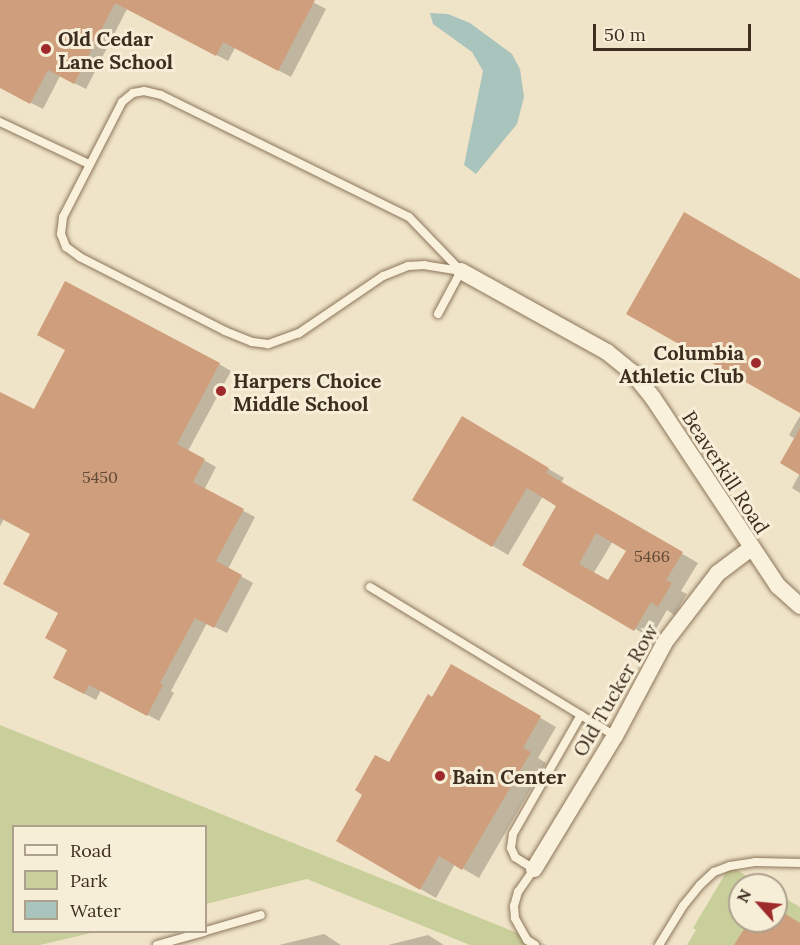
<!DOCTYPE html>
<html>
<head>
<meta charset="utf-8">
<style>
  body { margin:0 }
  #map { position:relative; width:800px; height:945px; overflow:hidden; background:#f0e4c8; font-family:Lora,serif }
  div>[style] { position:absolute }
  .green>* { inset:0; background:#c9cf9b }
  .water>* { inset:0; background:#a9c4bc }
  .shadow>* { inset:0; background:#0003 }
  .building>* { inset:0; background:#cf9f7d }
  .roads { filter:drop-shadow(0 0 2px #8d765c) drop-shadow(0 0 2px #8d765c) }
  .service>* { height:8px; margin:-4px; padding:0 4px; transform-origin:4px; border-radius:4px; background:#faf1dc }
  .minor>* { height:16px; margin:-8px; padding:0 8px; transform-origin:8px; border-radius:8px; background:#faf1dc }
  .dots>* { width:16px; height:16px; translate:-50% -50%; box-sizing:border-box; border:3px solid #f7eed8; border-radius:50% }
  span { translate:-50% -50%; white-space:nowrap; text-align:center; line-height:1.15; -webkit-text-stroke:6px #f7eed8; paint-order:stroke }
  .number-label { font-size:16px; color:#624a37 }
  .number-label span { -webkit-text-stroke-width:0 }
  .poi-label { font-size:20px; color:#3d2e20; font-weight:700 }
  .left { translate:0 -50%; text-align:left }
  .right { translate:-100% -50%; text-align:right }
  .street-label { font-size:20px; color:#3d2e20 }
  .legend { position:absolute; left:12px; top:825px; width:195px; height:108px; box-sizing:border-box; background:#f7eed8; border:2px solid #ada18e; margin:0; padding:8px 10px; list-style:none; font-size:18px; color:#3d2e20 }
  .legend li { display:flex; align-items:center; gap:12px; height:30px }
  .legend b { width:30px; border:2px solid #ada18e }
  .north { position:absolute; left:728px; top:873px; width:60px; height:60px; box-sizing:border-box; background:#f7eed8; border:2px solid #ada18e; border-radius:50%; rotate:297deg; font-size:16px; font-weight:700; line-height:24px; text-align:center; color:#3d2e20 }
  .north::after { content:''; display:block; margin:auto; width:21px; height:27px; background:#9e2a2b; clip-path:polygon(50% 0,100% 100%,50% 72%,0 100%) }
  .scale { position:absolute; left:593px; top:24px; width:158px; height:27px; box-sizing:border-box; border:3px solid #3d2e20; border-top:0; padding-left:8px; font-size:18px; line-height:21px; white-space:nowrap; color:#3d2e20; -webkit-text-stroke:4px #f7eed8; paint-order:stroke }
</style>
</head>
<body>
<div id="map">
  <div class="green">
    <div style="clip-path:polygon(0 725px,547px 945px,470px 945px,307px 879px,206px 904px,206px 826px,14px 826px,14px 932px,95px 932px,40px 945px,0 945px)"></div>
    <div style="clip-path:polygon(730px 866px,762px 885px,740px 885px,740px 921px,776px 921px,776px 893px,800px 907px,800px 945px,687px 945px,696px 930px,693px 928px)"></div>
  </div>
  <div class="water">
    <div style="clip-path:polygon(430px 13px,448px 14px,470px 23px,512px 54px,520px 69px,524px 97px,517px 124px,476px 174px,464px 165px,483px 71px,472px 52px,433px 24px)"></div>
  </div>
  <div class="shadow">
    <div style="clip-path:polygon(0 0,309px 0,326px 9px,291px 77px,235px 48px,228px 61px,127px 9px,86px 89px,60px 76px,43px 109px,0 87px)"></div>
    <div style="clip-path:polygon(219px 364px,231px 371px,188px 451px,216px 467px,204px 490px,255px 517px,228px 569px,253px 583px,227px 633px,207px 623px,171px 691px,174px 693px,159px 721px,101px 690px,96px 700px,66px 684px,69px 649px,60px 613px,32px 534px,4px 519px,0 526px,0 393px,34px 411px)"></div>
    <div style="clip-path:polygon(800px 416px,800px 473px,795px 439px,789px 435px)"></div>
    <div style="clip-path:polygon(evenodd,462px 418px,564px 478px,561px 483px,698px 563px,681px 591px,687px 594px,674px 615px,667px 610px,651px 638px,524px 564px,558px 505px,543px 496px,508px 555px,414px 499px,462px 418px,613px 541px,628px 550px,608px 582px,593px 574px,613px 541px)"></div>
    <div style="clip-path:polygon(800px 473px,800px 493px,792px 488px)"></div>
    <div style="clip-path:polygon(452px 666px,556px 727px,538px 758px,546px 763px,479px 878px,455px 864px,436px 898px,338px 841px)"></div>
    <div style="clip-path:polygon(324px 934px,341px 945px,279px 945px)"></div>
    <div style="clip-path:polygon(428px 935px,444px 945px,388px 945px)"></div>
  </div>
  <div class="building">
    <div style="clip-path:polygon(0 0,315px 0,278px 71px,223px 42px,216px 56px,115px 3px,74px 84px,48px 70px,30px 104px,0 88px)"></div>
    <div style="clip-path:polygon(684px 212px,800px 279px,800px 413px,626px 314px)"></div>
    <div style="clip-path:polygon(65px 281px,220px 363px,177px 444px,205px 459px,193px 482px,244px 509px,216px 561px,242px 575px,214px 628px,195px 618px,160px 683px,163px 685px,147px 716px,89px 685px,84px 694px,53px 678px,67px 650px,45px 638px,58px 613px,3px 584px,30px 534px,0 518px,0 392px,34px 409px,65px 350px,37px 335px)"></div>
    <div style="clip-path:polygon(evenodd,462px 416px,549px 468px,546px 473px,683px 552px,666px 580px,672px 583px,658px 607px,651px 602px,634px 631px,522px 565px,556px 506px,527px 488px,492px 547px,412px 500px,462px 416px,596px 533px,626px 551px,608px 580px,579px 564px,596px 533px)"></div>
    <div style="clip-path:polygon(800px 428px,800px 475px,780px 463px)"></div>
    <div style="clip-path:polygon(451px 664px,541px 716px,523px 748px,531px 752px,462px 870px,439px 856px,420px 890px,336px 841px,362px 795px,355px 790px,375px 755px,389px 762px,428px 694px,432px 697px)"></div>
    <div style="clip-path:polygon(776px 908px,800px 923px,800px 945px,734px 945px,749px 921px,776px 921px)"></div>
  </div>
  <div class="roads">
    <div class="service">
      <div style="left:144px;top:91px;width:17px;rotate:13deg"></div>
      <div style="left:161px;top:95px;width:276px;rotate:26.2deg"></div>
      <div style="left:409px;top:217px;width:75px;rotate:46.1deg"></div>
      <div style="left:461px;top:271px;width:36px;rotate:-171deg"></div>
      <div style="left:425px;top:265px;width:17px;rotate:177deg"></div>
      <div style="left:408px;top:266px;width:27px;rotate:158deg"></div>
      <div style="left:383px;top:276px;width:102px;rotate:145.8deg"></div>
      <div style="left:299px;top:333px;width:33px;rotate:160deg"></div>
      <div style="left:268px;top:344px;width:16px;rotate:-173deg"></div>
      <div style="left:252px;top:342px;width:29px;rotate:-158deg"></div>
      <div style="left:225px;top:331px;width:163px;rotate:-153deg"></div>
      <div style="left:80px;top:257px;width:17px;rotate:-144deg"></div>
      <div style="left:66px;top:247px;width:14px;rotate:-111deg"></div>
      <div style="left:61px;top:234px;width:17px;rotate:-83deg"></div>
      <div style="left:63px;top:217px;width:129px;rotate:-62.8deg"></div>
      <div style="left:122px;top:102px;width:14px;rotate:-39deg"></div>
      <div style="left:133px;top:93px;width:11px;rotate:-10deg"></div>
      <div style="left:0;top:122px;width:98px;rotate:25.3deg"></div>
      <div style="left:438px;top:314px;width:49px;rotate:-61.9deg"></div>
      <div style="left:370px;top:587px;width:287px;rotate:31.3deg"></div>
      <div style="left:206px;top:931px;width:57px;rotate:-16.2deg"></div>
      <div style="left:157px;top:945px;width:49px;rotate:-15.5deg"></div>
      <div style="left:535px;top:945px;width:9px;rotate:-148deg"></div>
      <div style="left:527px;top:940px;width:25px;rotate:-119deg"></div>
      <div style="left:515px;top:918px;width:12px;rotate:-95deg"></div>
      <div style="left:514px;top:906px;width:15px;rotate:-74deg"></div>
      <div style="left:518px;top:892px;width:28px;rotate:-55deg"></div>
      <div style="left:534px;top:869px;width:22px;rotate:-148deg"></div>
      <div style="left:515px;top:857px;width:10px;rotate:-114deg"></div>
      <div style="left:511px;top:848px;width:14px;rotate:-82deg"></div>
      <div style="left:513px;top:834px;width:137px;rotate:-60.3deg"></div>
      <div style="left:659px;top:945px;width:46px;rotate:-58.4deg"></div>
      <div style="left:683px;top:906px;width:27px;rotate:-51deg"></div>
      <div style="left:700px;top:885px;width:19px;rotate:-43deg"></div>
      <div style="left:714px;top:872px;width:17px;rotate:-21deg"></div>
      <div style="left:730px;top:866px;width:25px;rotate:-9deg"></div>
      <div style="left:755px;top:862px;width:45px;rotate:1.3deg"></div>
    </div>
    <div class="minor">
      <div style="left:461px;top:271px;width:167px;rotate:29deg"></div>
      <div style="left:607px;top:352px;width:32px;rotate:39deg"></div>
      <div style="left:632px;top:372px;width:33px;rotate:51deg"></div>
      <div style="left:653px;top:398px;width:226px;rotate:56.4deg"></div>
      <div style="left:778px;top:586px;width:30px;rotate:42deg"></div>
      <div style="left:534px;top:869px;width:156px;rotate:-58.7deg"></div>
      <div style="left:615px;top:736px;width:106px;rotate:-62deg"></div>
      <div style="left:665px;top:642px;width:87px;rotate:-52.5deg"></div>
      <div style="left:718px;top:573px;width:41px;rotate:-37.1deg"></div>
    </div>
  </div>
  <div class="dots">
    <div style="left:46px;top:49px;background:#9e2a2b"></div>
    <div style="left:756px;top:363px;background:#9e2a2b"></div>
    <div style="left:221px;top:391px;background:#9e2a2b"></div>
    <div style="left:440px;top:776px;background:#9e2a2b"></div>
  </div>
  <div class="number-label">
    <span style="left:100px;top:477px">5450</span>
    <span style="left:652px;top:556px">5466</span>
  </div>
  <div class="poi-label">
    <span class="left" style="left:58px;top:50px">Old Cedar<br>Lane School</span>
    <span class="right" style="left:744px;top:364px">Columbia<br>Athletic Club</span>
    <span class="left" style="left:233px;top:392px">Harpers Choice<br>Middle School</span>
    <span class="left" style="left:452px;top:776px">Bain Center</span>
  </div>
  <div class="street-label">
    <span style="left:726px;top:472px;rotate:57deg">Beaverkill Road</span>
    <span style="left:615px;top:690px;rotate:-60deg">Old Tucker Row</span>
  </div>
  <ul class="legend">
  <li><b style="height:8px;background:#faf1dc"></b>Road</li>
  <li><b style="height:16px;background:#c9cf9b"></b>Park</li>
  <li><b style="height:16px;background:#a9c4bc"></b>Water</li>
  </ul>
  <div class="north">N</div>
  <div class="scale">50 m</div>
</div>
</body>
</html>
